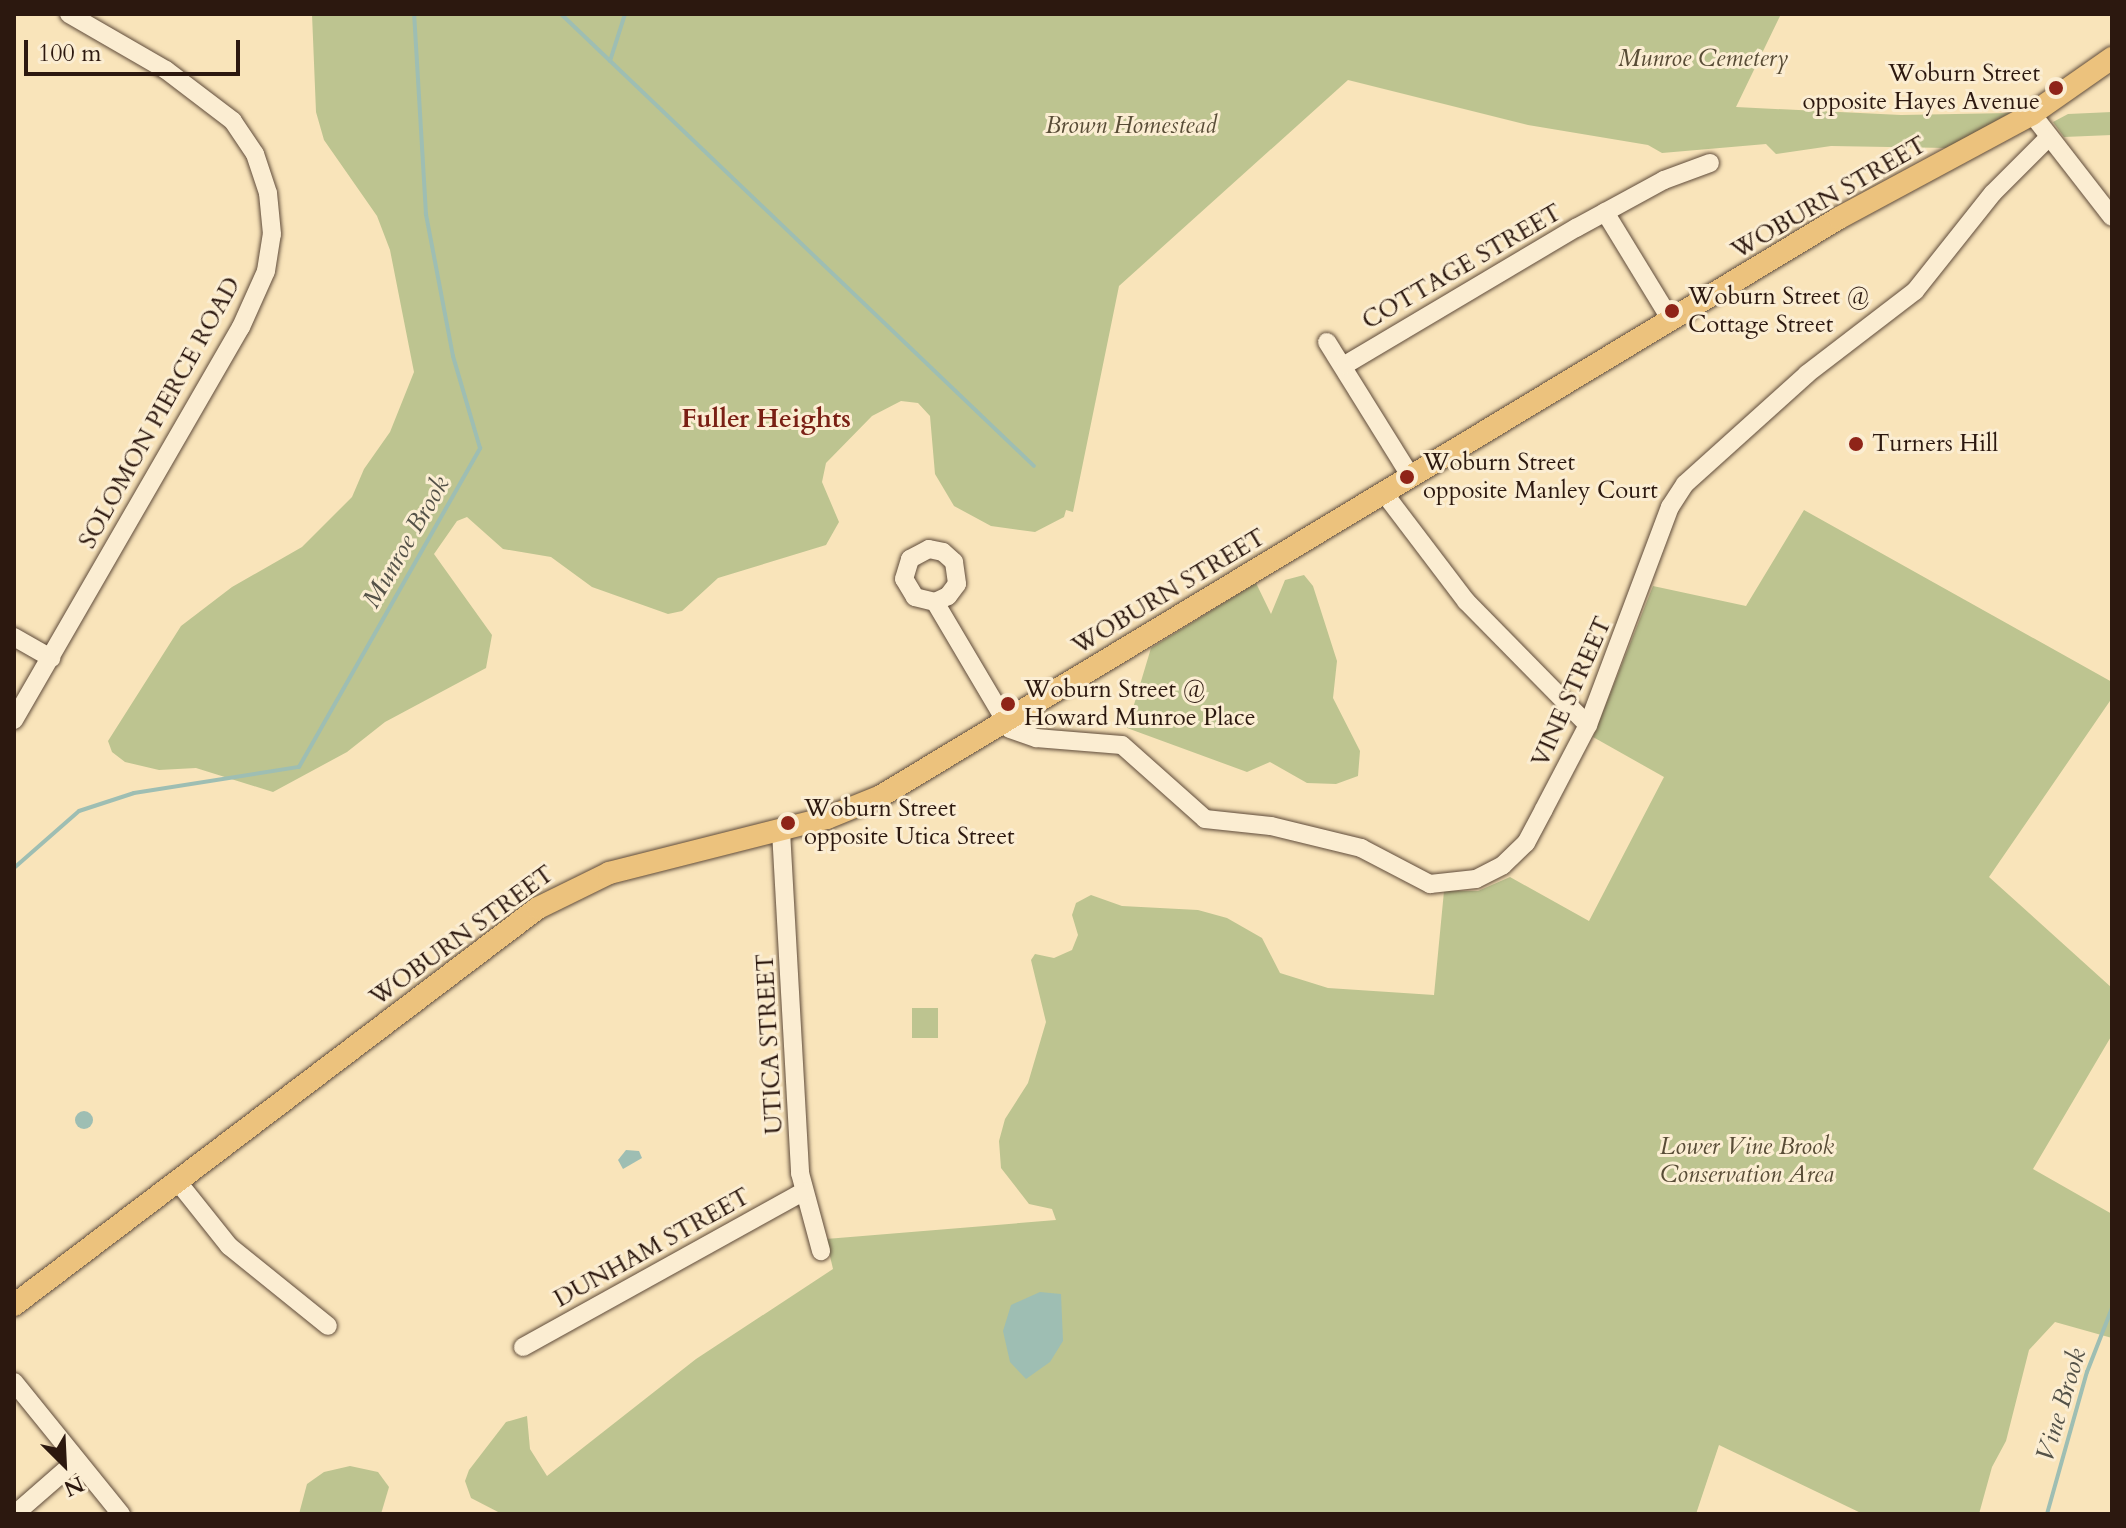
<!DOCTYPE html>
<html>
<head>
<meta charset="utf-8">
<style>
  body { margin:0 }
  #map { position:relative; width:2126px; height:1528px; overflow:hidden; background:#f9e4ba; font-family:Cardo,serif }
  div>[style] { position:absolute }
  .green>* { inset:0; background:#bdc490; transform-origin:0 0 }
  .water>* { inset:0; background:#9ebeb3 }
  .round { border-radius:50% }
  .stream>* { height:4px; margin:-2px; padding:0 2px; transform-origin:2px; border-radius:2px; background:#9ebeb3 }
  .roads { filter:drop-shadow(0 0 2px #5f4b3a) drop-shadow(0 0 2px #5f4b3a) }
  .minor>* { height:18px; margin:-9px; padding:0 9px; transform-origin:9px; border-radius:9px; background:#fbedd2 }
  .major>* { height:22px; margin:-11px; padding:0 11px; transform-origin:11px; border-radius:11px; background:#ecc27d }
  .dots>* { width:22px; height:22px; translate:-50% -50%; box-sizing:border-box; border:4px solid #fbedd2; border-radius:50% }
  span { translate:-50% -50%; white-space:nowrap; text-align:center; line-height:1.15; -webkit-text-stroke:6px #fbedd2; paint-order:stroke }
  .park-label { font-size:24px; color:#584c36; font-style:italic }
  .poi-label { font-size:24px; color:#2c180f }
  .right { translate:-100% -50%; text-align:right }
  .left { translate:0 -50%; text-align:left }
  .street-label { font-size:24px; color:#2c180f }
  .neighbourhood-label { font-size:26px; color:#7a1f14; font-weight:700 }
  .water-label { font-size:26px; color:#545248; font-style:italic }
  .frame { position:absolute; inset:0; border:16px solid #2c180f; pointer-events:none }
  .north { position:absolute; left:24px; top:1424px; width:80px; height:80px; -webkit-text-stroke:6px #fbedd2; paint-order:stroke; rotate:156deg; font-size:22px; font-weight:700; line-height:32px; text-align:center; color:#2c180f }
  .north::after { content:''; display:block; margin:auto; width:28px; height:36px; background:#2c180f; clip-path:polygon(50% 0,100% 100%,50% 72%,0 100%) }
  .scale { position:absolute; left:24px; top:40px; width:216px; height:36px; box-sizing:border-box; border:4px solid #2c180f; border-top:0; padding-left:10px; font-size:24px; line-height:28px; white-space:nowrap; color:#2c180f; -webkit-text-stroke:6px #fbedd2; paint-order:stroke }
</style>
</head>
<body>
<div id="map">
  <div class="green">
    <div style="clip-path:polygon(312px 14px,1781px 14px,1736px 107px,1901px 115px,2010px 113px,1947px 148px,1831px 146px,1776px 154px,1766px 144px,1662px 153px,1648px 145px,1528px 125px,1348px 80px,1119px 286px,1073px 512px,1066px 510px,1064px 517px,1035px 532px,991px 526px,954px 506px,935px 474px,930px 416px,918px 403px,901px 401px,872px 416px,826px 463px,822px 482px,839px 522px,826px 545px,718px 578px,682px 611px,668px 614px,592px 587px,551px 557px,503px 549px,467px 517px,457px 521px,434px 554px,492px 635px,486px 668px,385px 722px,347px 752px,273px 792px,196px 768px,159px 770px,125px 762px,112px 752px,108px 741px,181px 626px,232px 587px,302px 547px,352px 497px,364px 469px,390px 432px,414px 372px,390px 250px,377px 216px,324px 140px,316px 112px)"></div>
    <div style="clip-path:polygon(2112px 112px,2112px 135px,2064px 137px,2053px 122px,2068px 114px)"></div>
    <div style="clip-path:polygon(1804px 510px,2112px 682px,2112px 698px,1989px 877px,2112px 988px,2112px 1035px,2033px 1169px,2112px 1214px,2112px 1338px,2055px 1322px,2029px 1350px,2006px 1441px,1992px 1467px,1979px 1514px,1863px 1514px,1719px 1445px,1696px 1514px,502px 1514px,471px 1498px,465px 1481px,469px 1470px,506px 1422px,527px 1416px,530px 1449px,547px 1476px,696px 1359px,833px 1269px,826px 1239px,1056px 1220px,1052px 1209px,1029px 1204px,1001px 1168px,999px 1141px,1005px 1119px,1028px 1083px,1046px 1022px,1031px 960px,1035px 954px,1054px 958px,1072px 950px,1078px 935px,1072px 915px,1076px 903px,1091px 895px,1122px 906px,1198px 910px,1227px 918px,1262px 938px,1280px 973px,1328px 988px,1434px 995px,1444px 891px,1478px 891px,1510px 877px,1589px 921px,1664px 777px,1593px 737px,1653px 586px,1746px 606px)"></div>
    <div style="clip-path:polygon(1304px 575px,1313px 586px,1337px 661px,1333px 698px,1360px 751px,1358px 776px,1336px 784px,1307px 783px,1270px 762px,1247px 772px,1127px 728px,1151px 648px,1256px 583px,1271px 614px,1285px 580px)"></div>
    <div style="left:938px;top:1008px;width:30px;height:26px;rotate:90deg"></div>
    <div style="clip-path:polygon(350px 1466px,378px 1472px,389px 1487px,381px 1514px,299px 1514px,307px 1484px,324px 1472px)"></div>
  </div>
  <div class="water">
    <div class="round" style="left:75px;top:1111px;width:18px;height:18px"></div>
    <div style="clip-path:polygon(626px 1150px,639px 1151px,642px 1158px,623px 1169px,618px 1160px)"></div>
    <div style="clip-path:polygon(1040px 1292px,1061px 1294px,1063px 1341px,1050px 1362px,1026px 1379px,1010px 1362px,1003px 1331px,1011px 1305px)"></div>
  </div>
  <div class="stream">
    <div style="left:561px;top:14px;width:654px;rotate:43.7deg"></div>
    <div style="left:610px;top:61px;width:49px;rotate:-72.3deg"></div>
    <div style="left:14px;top:868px;width:86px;rotate:-41.2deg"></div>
    <div style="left:79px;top:811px;width:58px;rotate:-18.1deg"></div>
    <div style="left:134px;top:793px;width:167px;rotate:-9deg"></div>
    <div style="left:299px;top:767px;width:367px;rotate:-60.4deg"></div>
    <div style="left:480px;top:448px;width:96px;rotate:-106.4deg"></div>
    <div style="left:453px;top:356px;width:145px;rotate:-100.8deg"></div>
    <div style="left:426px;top:214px;width:200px;rotate:-93.4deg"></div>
    <div style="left:2047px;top:1514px;width:148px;rotate:-74.3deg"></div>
    <div style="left:2087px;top:1372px;width:69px;rotate:-68.7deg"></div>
  </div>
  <div class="roads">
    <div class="minor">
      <div style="left:2032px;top:114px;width:130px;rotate:52.2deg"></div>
      <div style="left:1605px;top:212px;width:127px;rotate:58.6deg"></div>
      <div style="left:1327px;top:342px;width:159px;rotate:58.1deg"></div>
      <div style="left:1345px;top:365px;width:269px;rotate:-30.7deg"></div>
      <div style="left:1576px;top:228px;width:100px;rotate:-28.6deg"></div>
      <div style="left:1664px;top:180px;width:49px;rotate:-20.3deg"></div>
      <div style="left:1384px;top:493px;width:136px;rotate:52.8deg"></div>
      <div style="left:1466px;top:601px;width:174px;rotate:45.5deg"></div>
      <div style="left:935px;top:602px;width:21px;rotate:-166deg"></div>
      <div style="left:915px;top:597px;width:21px;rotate:-121deg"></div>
      <div style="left:904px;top:579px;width:21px;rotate:-73deg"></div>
      <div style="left:910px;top:559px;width:21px;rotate:-28deg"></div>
      <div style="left:929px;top:549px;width:14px;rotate:12deg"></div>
      <div style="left:943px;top:552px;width:15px;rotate:42deg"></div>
      <div style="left:954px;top:562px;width:22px;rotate:82deg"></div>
      <div style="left:957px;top:584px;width:15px;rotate:127deg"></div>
      <div style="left:948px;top:596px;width:14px;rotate:155deg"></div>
      <div style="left:935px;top:602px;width:147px;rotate:59.4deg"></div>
      <div style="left:1010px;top:729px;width:28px;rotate:19deg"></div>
      <div style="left:1036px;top:738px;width:86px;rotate:4.7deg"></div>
      <div style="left:1122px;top:745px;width:111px;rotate:41.7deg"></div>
      <div style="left:1205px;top:819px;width:66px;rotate:6.1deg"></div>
      <div style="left:1271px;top:826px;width:93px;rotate:13.7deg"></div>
      <div style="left:1361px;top:848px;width:78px;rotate:27.6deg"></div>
      <div style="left:1430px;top:884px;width:46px;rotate:-6.2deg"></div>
      <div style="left:1476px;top:879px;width:30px;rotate:-27deg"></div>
      <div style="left:1503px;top:865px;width:32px;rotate:-44deg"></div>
      <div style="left:1526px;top:843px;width:38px;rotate:-62deg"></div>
      <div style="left:1544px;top:809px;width:95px;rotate:-62.4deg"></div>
      <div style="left:1588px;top:725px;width:233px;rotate:-69.4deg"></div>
      <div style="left:1670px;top:507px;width:27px;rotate:-57deg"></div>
      <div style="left:1685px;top:484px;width:164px;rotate:-42deg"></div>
      <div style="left:1807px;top:374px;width:136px;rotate:-37.5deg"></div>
      <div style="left:1915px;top:291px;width:125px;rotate:-51.5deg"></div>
      <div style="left:1993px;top:193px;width:76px;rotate:-45deg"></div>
      <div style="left:14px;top:637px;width:43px;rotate:29.6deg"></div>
      <div style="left:14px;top:720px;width:454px;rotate:-60deg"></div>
      <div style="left:241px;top:327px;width:61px;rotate:-65.9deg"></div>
      <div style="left:266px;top:271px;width:37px;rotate:-81deg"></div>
      <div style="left:272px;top:234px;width:41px;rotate:-95.6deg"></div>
      <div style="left:268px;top:193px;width:41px;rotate:-108.4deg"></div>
      <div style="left:255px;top:154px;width:40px;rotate:-124deg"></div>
      <div style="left:233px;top:121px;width:84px;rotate:-142.7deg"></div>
      <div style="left:166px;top:70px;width:112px;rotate:-150deg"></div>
      <div style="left:781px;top:831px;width:343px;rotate:86.8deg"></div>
      <div style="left:800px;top:1173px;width:81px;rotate:74.9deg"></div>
      <div style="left:178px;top:1182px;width:82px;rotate:51.4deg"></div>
      <div style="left:229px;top:1246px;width:127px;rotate:38.9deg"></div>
      <div style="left:523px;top:1347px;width:321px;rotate:-29deg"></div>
      <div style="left:14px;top:1382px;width:170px;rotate:51deg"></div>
      <div style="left:15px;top:1514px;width:82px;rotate:-41.1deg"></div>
    </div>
    <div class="major">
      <div style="left:14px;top:1305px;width:657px;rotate:-37.15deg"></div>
      <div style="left:538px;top:908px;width:79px;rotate:-26.2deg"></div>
      <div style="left:609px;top:873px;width:225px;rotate:-14.2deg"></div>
      <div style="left:827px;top:818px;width:58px;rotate:-22.2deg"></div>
      <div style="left:881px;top:796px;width:1119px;rotate:-31.1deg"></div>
      <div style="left:1839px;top:218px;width:219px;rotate:-28.3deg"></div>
      <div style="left:2032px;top:114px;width:98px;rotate:-35deg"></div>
    </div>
  </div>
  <div class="dots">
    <div style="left:2056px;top:88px;background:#8f2418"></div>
    <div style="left:1672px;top:311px;background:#8f2418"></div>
    <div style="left:1856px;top:444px;background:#8f2418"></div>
    <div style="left:1407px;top:477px;background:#8f2418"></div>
    <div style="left:1008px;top:704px;background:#8f2418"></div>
    <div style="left:788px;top:823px;background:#8f2418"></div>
  </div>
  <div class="park-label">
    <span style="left:1703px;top:59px">Munroe Cemetery</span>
    <span style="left:1131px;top:126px">Brown Homestead</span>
    <span style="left:1747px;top:1161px">Lower Vine Brook<br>Conservation Area</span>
  </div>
  <div class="poi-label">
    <span class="right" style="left:2040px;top:88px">Woburn Street<br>opposite Hayes Avenue</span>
    <span class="left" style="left:1688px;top:311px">Woburn Street @<br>Cottage Street</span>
    <span class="left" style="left:1872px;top:444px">Turners Hill</span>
    <span class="left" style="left:1423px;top:477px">Woburn Street<br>opposite Manley Court</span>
    <span class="left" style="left:1024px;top:704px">Woburn Street @<br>Howard Munroe Place</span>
    <span class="left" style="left:804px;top:823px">Woburn Street<br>opposite Utica Street</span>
  </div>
  <div class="street-label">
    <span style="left:1829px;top:198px;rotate:-30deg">WOBURN STREET</span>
    <span style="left:1462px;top:267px;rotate:-30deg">COTTAGE STREET</span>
    <span style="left:160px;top:413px;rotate:-61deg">SOLOMON PIERCE ROAD</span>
    <span style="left:1169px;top:592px;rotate:-31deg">WOBURN STREET</span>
    <span style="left:1572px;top:692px;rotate:-66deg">VINE STREET</span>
    <span style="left:462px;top:936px;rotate:-36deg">WOBURN STREET</span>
    <span style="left:770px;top:1044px;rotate:-93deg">UTICA STREET</span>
    <span style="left:652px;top:1248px;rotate:-29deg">DUNHAM STREET</span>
  </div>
  <div class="neighbourhood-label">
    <span style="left:766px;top:419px">Fuller Heights</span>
  </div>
  <div class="water-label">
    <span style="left:406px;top:542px;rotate:-60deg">Munroe Brook</span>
    <span style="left:2061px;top:1405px;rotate:-73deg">Vine Brook</span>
  </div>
  <div class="frame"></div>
  <div class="north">N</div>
  <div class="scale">100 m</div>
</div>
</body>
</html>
